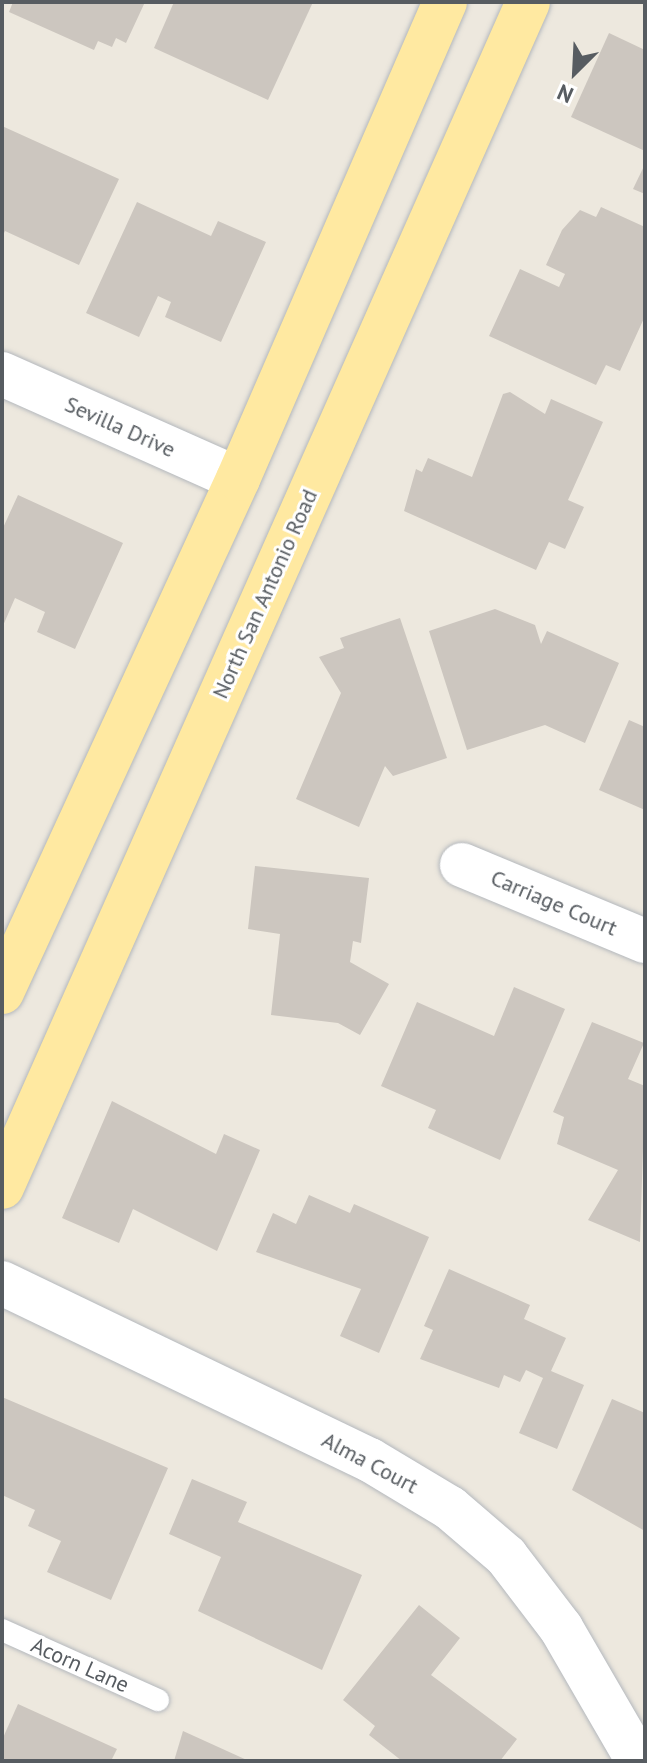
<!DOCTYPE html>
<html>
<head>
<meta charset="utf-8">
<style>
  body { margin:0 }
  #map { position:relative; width:647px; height:1763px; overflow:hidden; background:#ede8de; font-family:"PT Sans",sans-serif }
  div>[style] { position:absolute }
  .building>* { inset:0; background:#ccc6bf }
  .roads { filter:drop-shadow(0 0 2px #b4b8bd) drop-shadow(0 0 2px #b4b8bd) }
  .lane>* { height:22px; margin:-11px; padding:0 11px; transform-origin:11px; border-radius:11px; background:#fff }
  .street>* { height:44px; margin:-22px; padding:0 22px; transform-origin:22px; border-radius:22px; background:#fff }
  .primary>* { height:44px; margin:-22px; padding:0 22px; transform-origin:22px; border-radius:22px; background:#ffe9a1 }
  span { translate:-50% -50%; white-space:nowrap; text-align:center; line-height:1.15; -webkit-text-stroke:6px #fff; paint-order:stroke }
  .street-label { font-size:22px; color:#575c61 }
  .frame { position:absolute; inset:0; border:4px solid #575c61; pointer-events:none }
  .north { position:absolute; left:535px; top:32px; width:80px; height:80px; -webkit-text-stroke:6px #fff; paint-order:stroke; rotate:204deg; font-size:22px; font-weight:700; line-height:32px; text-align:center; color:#575c61 }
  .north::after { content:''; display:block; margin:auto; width:28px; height:36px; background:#575c61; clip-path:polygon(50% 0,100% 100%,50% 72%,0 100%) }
</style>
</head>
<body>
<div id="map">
  <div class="building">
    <div style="clip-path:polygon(13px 2px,145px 2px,126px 43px,116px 38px,112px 47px,98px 41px,94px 50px,9px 12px)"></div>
    <div style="clip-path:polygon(174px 2px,313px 2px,268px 100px,154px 48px)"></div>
    <div style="clip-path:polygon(609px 33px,645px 50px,645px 151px,571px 117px)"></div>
    <div style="clip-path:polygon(2px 126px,119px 179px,79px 265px,5px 231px,2px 237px)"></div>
    <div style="clip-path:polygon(645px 164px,645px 194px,633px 189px)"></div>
    <div style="clip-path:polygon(137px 202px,211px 236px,218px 221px,266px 242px,221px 342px,165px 317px,171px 302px,158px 296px,139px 337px,86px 313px)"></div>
    <div style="clip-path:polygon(601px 207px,645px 227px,645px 316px,620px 371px,606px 365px,596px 385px,489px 336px,520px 269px,559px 287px,565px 274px,546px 265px,562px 230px,580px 210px,596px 217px)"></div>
    <div style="clip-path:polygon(510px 392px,545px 414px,551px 399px,603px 422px,568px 500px,584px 507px,565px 549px,549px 542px,536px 570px,404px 511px,416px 469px,422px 472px,428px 458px,472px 477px,503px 394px)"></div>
    <div style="clip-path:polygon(18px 495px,123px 543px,75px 649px,37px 632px,45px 612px,15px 598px,2px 628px,2px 530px)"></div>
    <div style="clip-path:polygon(495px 609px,535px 625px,541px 644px,547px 631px,619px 663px,585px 743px,545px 725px,467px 750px,429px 631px)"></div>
    <div style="clip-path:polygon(400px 618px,447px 758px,393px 776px,385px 766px,359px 827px,296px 799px,341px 693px,319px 657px,344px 648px,340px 638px)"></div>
    <div style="clip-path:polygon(629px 720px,645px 727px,645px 810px,599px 790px)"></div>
    <div style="clip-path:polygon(255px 866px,369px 878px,361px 943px,353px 941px,350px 962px,389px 984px,360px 1035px,338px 1023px,271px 1015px,280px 934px,248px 929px)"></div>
    <div style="clip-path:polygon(514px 987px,565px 1009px,500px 1160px,428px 1128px,436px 1110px,381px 1086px,417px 1002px,494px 1036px)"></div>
    <div style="clip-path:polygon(592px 1022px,644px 1043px,628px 1079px,645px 1086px,640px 1242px,588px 1220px,618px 1170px,557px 1144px,564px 1117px,553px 1112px)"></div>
    <div style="clip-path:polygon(112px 1101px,216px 1154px,224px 1134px,260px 1150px,217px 1251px,133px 1209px,119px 1243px,62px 1218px)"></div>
    <div style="clip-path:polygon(309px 1195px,350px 1213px,354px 1204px,429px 1237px,379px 1353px,340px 1336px,361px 1289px,256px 1252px,273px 1213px,296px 1224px)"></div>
    <div style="clip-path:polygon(449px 1269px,530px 1305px,524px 1319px,566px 1338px,551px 1371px,584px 1385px,557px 1449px,519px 1433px,543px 1378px,526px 1370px,520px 1382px,504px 1375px,499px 1388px,420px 1359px,433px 1330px,424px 1326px)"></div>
    <div style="clip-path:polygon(2px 1397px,168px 1468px,111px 1600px,47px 1572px,61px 1541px,28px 1526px,35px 1510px,2px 1495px)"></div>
    <div style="clip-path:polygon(612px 1399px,645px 1413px,645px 1531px,572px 1490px)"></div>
    <div style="clip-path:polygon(192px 1479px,247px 1502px,238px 1522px,362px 1575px,322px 1670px,198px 1611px,221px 1557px,169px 1534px)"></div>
    <div style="clip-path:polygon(419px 1605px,460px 1638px,431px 1675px,517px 1739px,500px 1761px,402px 1761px,369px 1735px,375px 1726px,343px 1700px)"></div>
    <div style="clip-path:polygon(18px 1704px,117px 1749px,111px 1761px,2px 1761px,2px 1740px)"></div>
    <div style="clip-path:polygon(183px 1731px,249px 1761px,174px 1761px)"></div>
  </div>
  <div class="roads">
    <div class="lane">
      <div style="left:2px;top:1630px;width:171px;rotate:24.2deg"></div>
    </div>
    <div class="street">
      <div style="left:2px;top:374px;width:258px;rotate:24deg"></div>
      <div style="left:462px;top:865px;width:198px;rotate:22.6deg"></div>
      <div style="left:2px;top:1283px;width:408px;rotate:25.7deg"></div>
      <div style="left:370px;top:1460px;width:93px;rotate:31deg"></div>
      <div style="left:450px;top:1508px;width:74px;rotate:40.6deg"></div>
      <div style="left:506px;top:1556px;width:91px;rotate:52.6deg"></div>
      <div style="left:561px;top:1628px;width:154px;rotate:59.9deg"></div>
    </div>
    <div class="primary">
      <div style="left:2px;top:992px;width:565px;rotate:-65.3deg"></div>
      <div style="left:238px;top:479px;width:520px;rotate:-66.54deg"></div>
      <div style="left:2px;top:1187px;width:1296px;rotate:-66.06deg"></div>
    </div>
  </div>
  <div class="street-label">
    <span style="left:120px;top:427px;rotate:24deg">Sevilla Drive</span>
    <span style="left:265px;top:594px;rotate:-66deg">North San Antonio Road</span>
    <span style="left:554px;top:903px;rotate:23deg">Carriage Court</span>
    <span style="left:370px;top:1463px;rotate:28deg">Alma Court</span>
    <span style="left:80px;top:1665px;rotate:24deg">Acorn Lane</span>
  </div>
  <div class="frame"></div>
  <div class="north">N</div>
</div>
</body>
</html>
